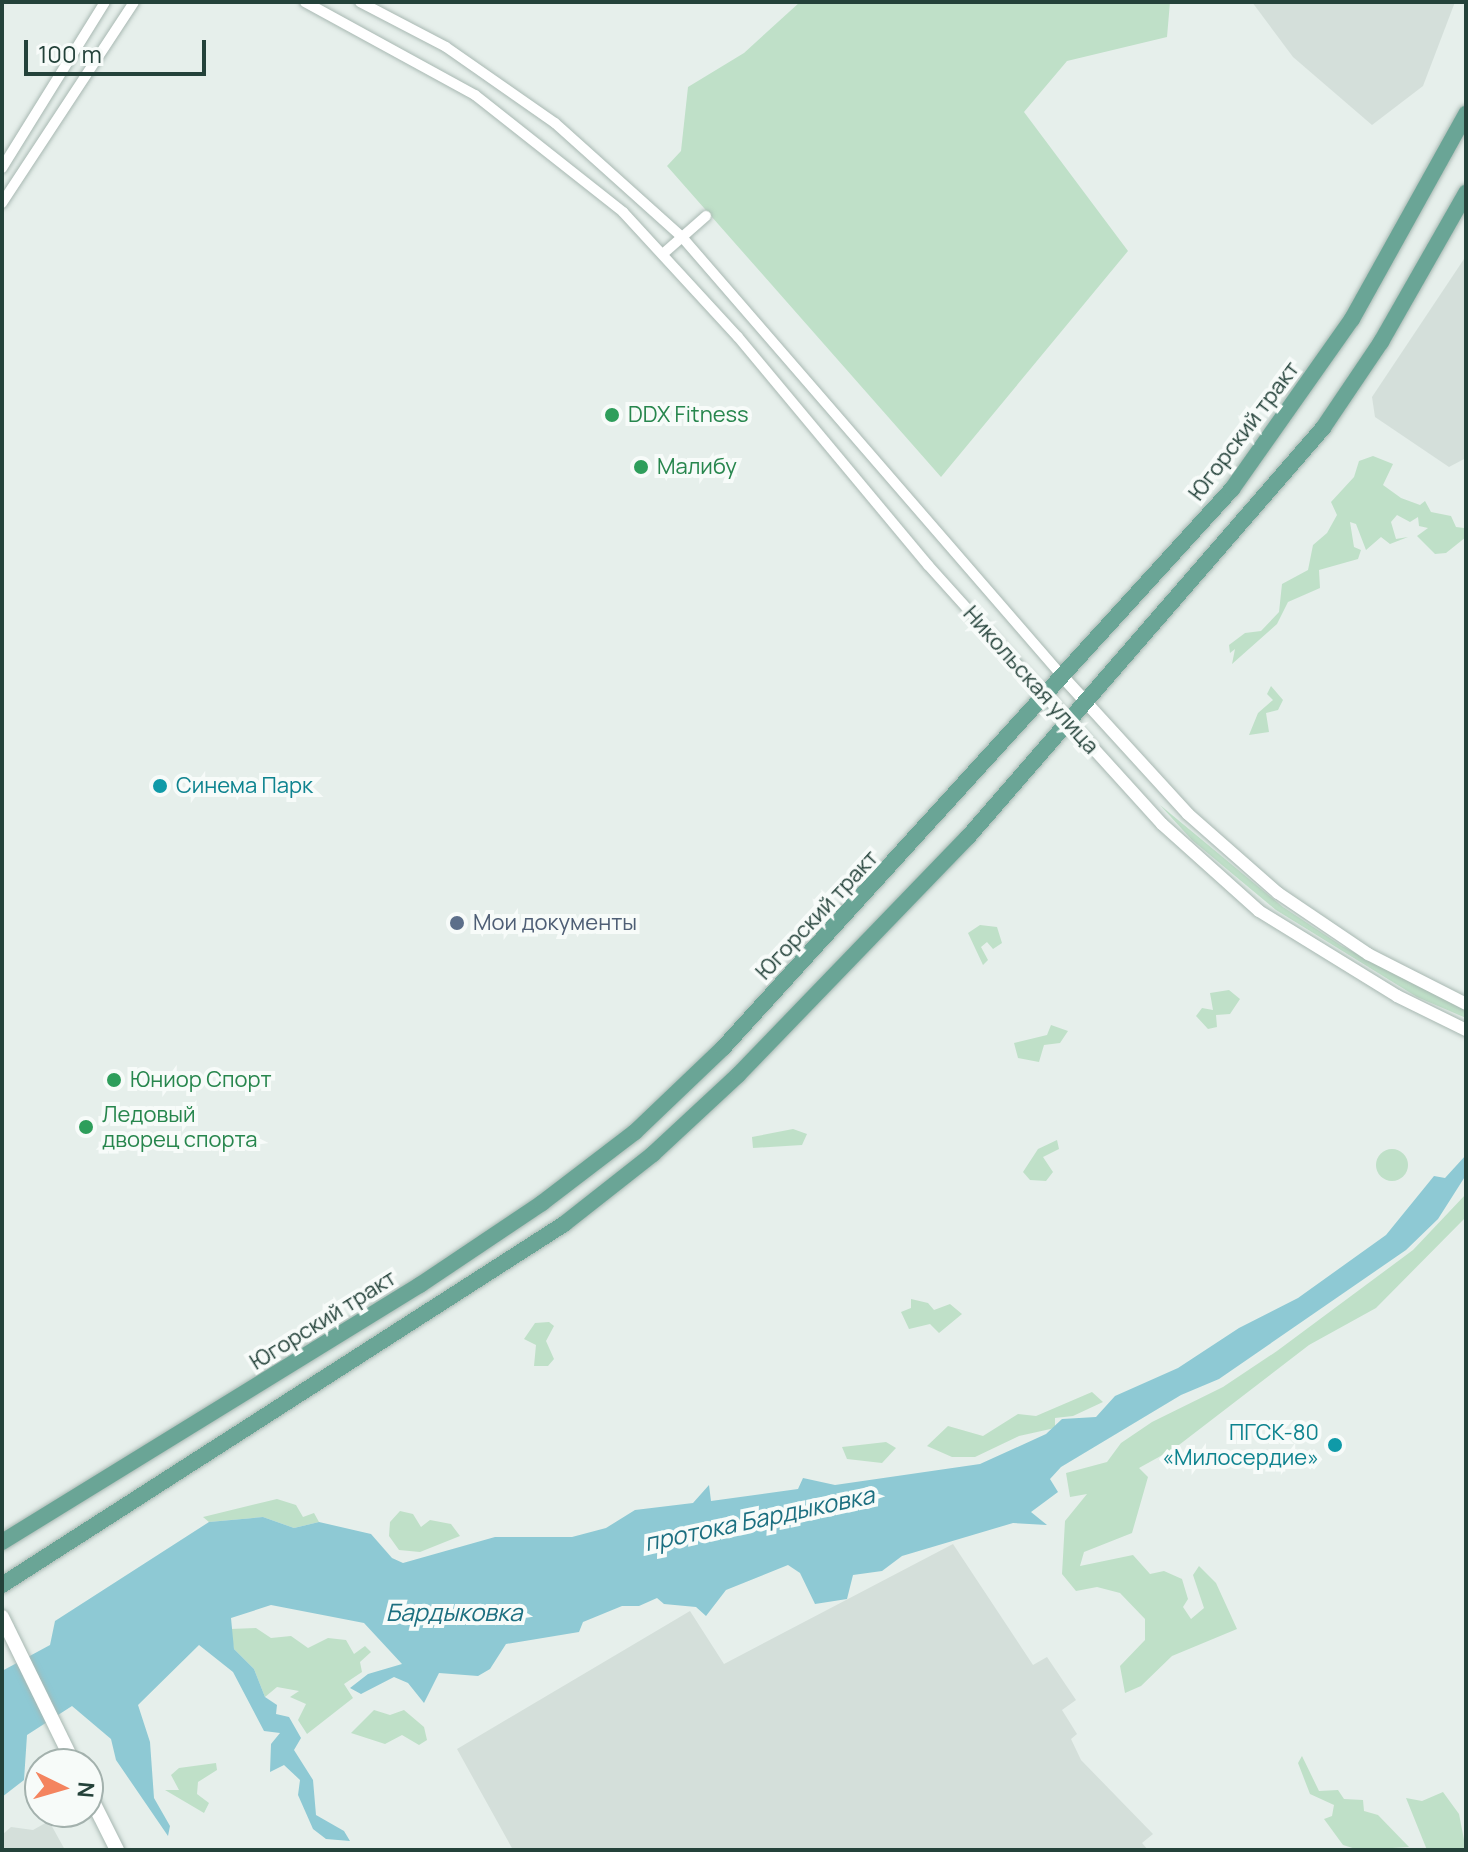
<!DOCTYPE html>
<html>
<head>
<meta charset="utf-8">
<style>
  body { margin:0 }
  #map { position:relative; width:1468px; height:1852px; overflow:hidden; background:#e6efeb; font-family:Manrope,sans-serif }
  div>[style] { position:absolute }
  .built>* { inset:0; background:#d4dfda }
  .green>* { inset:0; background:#bfe0c8 }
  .round { border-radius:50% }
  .water>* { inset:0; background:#8ec9d4 }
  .roads { filter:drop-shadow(0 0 2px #a8b8b2) drop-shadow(0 0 2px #a8b8b2) }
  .minor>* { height:10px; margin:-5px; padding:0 5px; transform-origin:5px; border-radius:5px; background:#fff }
  .tertiary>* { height:12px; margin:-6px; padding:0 6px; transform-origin:6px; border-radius:6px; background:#fff }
  .secondary>* { height:14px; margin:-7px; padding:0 7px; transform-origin:7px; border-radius:7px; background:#fff }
  .primary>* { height:16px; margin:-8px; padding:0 8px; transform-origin:8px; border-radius:8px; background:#6aa596 }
  .dots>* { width:22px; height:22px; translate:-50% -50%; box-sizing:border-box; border:4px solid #f7fbf9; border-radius:50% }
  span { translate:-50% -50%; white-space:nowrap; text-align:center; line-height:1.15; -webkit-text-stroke:8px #f7fbf9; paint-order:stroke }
  .leisure-label { font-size:22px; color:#27864d }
  .left { translate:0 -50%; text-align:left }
  .street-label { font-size:22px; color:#24423a }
  .culture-label { font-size:22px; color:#0d838f }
  .right { translate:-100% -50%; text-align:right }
  .service-label { font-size:22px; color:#4e5e75 }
  .water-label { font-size:24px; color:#1c6f80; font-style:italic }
  .frame { position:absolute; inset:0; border:4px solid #24423a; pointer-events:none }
  .north { position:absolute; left:24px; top:1748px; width:80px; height:80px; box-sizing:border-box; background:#f7fbf9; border:2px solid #a3b1ad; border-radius:50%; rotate:95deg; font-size:22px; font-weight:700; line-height:32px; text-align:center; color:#24423a }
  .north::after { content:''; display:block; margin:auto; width:28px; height:36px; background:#f4845f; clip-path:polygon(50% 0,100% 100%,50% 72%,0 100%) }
  .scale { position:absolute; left:24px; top:40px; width:182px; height:36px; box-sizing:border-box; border:4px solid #24423a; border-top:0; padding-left:10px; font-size:24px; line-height:28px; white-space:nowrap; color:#24423a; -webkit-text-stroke:6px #f7fbf9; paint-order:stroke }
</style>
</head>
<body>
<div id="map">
  <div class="built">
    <div style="clip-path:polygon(1252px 2px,1455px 2px,1423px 86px,1372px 125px,1293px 57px)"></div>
    <div style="clip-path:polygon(1466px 256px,1466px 458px,1449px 467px,1375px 417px,1372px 397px)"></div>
    <div style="clip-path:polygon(953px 1544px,1033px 1665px,1047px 1657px,1076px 1700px,1062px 1710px,1077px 1734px,1071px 1739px,1081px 1760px,1153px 1834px,1142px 1843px,1148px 1850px,513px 1850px,457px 1749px,690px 1611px,724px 1664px)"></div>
    <div style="clip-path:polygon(49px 1821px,65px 1850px,2px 1850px,2px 1835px,11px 1827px,33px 1830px)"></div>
  </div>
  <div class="green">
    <div style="clip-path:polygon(800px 2px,1170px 2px,1167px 37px,1067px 61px,1024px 112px,1128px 251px,941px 477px,667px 166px,681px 151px,688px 87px,744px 53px)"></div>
    <div style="clip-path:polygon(1373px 456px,1393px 464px,1383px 485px,1401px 498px,1420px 505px,1425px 501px,1431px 512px,1451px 516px,1456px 527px,1464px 528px,1466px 514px,1466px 537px,1446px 553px,1435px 554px,1417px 536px,1428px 528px,1419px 526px,1418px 517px,1410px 522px,1397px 515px,1391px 522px,1396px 539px,1408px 537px,1390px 544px,1381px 537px,1366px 550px,1356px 524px,1350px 522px,1354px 547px,1361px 550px,1358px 559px,1319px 570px,1320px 588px,1288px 602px,1277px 624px,1232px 664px,1235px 649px,1230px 653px,1229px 645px,1245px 633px,1261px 631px,1279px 612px,1282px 584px,1308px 570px,1313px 545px,1327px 533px,1337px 515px,1331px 502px,1354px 477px,1359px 461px)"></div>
    <div style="clip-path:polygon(1271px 686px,1283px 700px,1278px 710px,1266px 713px,1269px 732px,1249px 735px,1258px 713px,1273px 700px,1267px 694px)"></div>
    <div style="clip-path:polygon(1160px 805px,1283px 907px,1342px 946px,1466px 1010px,1466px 1018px,1417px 997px,1276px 910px,1192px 840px)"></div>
    <div style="clip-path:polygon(980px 925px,997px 927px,1002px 943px,993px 949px,987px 942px,981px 947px,988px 960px,983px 965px,968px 933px)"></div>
    <div style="clip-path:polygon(1229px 990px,1240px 999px,1230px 1014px,1216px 1015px,1217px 1027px,1208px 1029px,1196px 1016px,1202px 1008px,1213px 1010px,1210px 993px)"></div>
    <div style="clip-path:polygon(1051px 1025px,1068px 1031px,1060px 1043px,1044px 1045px,1039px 1062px,1018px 1058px,1014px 1043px,1047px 1035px)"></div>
    <div style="clip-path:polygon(793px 1129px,807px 1134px,802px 1145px,753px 1148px,752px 1137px)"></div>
    <div style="clip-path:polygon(1057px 1140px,1059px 1149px,1043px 1157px,1053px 1172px,1046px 1181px,1030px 1180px,1023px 1172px,1038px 1149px)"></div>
    <div class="round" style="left:1376px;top:1149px;width:32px;height:32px"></div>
    <div style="clip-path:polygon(1466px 1194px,1466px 1217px,1376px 1308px,1309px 1345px,1175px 1448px,1139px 1468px,1148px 1477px,1132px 1533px,1084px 1552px,1080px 1566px,1133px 1555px,1150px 1574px,1164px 1571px,1182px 1579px,1188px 1599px,1183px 1607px,1191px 1619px,1204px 1608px,1193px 1575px,1199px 1566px,1216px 1583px,1237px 1629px,1172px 1656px,1141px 1686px,1125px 1693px,1120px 1666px,1145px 1640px,1145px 1619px,1120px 1593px,1097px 1587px,1076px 1591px,1062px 1574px,1065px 1521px,1087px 1494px,1070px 1497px,1066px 1473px,1107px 1462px,1121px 1443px,1152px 1422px,1223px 1387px,1277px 1351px,1413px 1250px)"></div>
    <div style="clip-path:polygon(911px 1299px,928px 1303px,934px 1310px,950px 1304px,962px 1314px,939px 1333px,930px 1324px,909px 1329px,901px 1312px,911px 1308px)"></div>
    <div style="clip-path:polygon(549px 1322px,554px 1326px,546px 1341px,554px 1359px,548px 1366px,534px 1366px,536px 1345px,524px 1339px,535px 1323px)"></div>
    <div style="clip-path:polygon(1092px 1392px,1103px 1402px,1073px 1416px,1055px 1418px,1055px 1428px,1019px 1436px,975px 1457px,952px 1457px,927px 1446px,948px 1426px,983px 1436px,1018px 1414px,1036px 1416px)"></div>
    <div style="clip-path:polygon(886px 1442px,896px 1448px,882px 1463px,847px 1459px,842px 1447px)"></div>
    <div style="clip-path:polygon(277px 1499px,296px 1505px,303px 1517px,314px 1513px,319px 1522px,294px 1528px,263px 1517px,209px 1522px,203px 1517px)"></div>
    <div style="clip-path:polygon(400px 1511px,413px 1514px,421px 1527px,430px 1520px,451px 1524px,460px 1536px,420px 1552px,399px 1550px,389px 1536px,390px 1522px)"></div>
    <div style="clip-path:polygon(256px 1628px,271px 1638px,291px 1636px,308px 1648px,328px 1638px,346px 1640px,354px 1654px,365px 1646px,371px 1652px,360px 1662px,362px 1672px,344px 1684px,353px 1698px,307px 1734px,298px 1720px,306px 1704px,290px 1697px,299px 1691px,277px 1687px,265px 1697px,254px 1669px,234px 1649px,230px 1629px)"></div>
    <div style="clip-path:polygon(374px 1710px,390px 1715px,404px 1710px,424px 1727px,427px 1740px,419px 1745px,402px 1735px,385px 1744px,351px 1733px)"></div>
    <div style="clip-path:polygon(1302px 1756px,1319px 1791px,1338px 1790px,1344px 1799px,1363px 1800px,1364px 1811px,1378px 1815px,1409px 1847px,1359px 1850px,1343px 1845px,1324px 1819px,1332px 1816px,1334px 1805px,1310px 1794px,1298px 1763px)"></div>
    <div style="clip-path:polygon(216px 1763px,217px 1770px,198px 1782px,197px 1794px,209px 1803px,204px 1813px,165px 1790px,179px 1790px,171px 1775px,179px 1768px)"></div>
    <div style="clip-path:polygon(1443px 1792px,1459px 1814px,1466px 1850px,1427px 1850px,1406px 1798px,1422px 1801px)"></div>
  </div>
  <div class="water">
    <div style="clip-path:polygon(1466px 1155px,1466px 1175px,1438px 1219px,1406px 1250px,1219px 1379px,1181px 1395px,1061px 1467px,1050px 1479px,1058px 1492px,1031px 1512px,1047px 1525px,1013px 1523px,902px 1556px,882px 1571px,853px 1575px,847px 1599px,815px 1604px,800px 1573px,788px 1565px,726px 1590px,706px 1616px,696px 1607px,664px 1604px,657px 1598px,639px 1606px,622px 1606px,583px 1622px,579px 1632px,506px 1644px,490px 1669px,478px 1676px,439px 1673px,424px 1703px,408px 1683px,394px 1677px,361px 1694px,350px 1688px,368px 1674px,402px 1664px,364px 1623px,271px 1605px,231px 1618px,234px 1649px,254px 1669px,265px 1697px,277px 1705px,276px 1714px,289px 1717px,301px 1738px,294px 1750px,313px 1780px,316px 1815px,344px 1831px,350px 1841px,326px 1839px,313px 1829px,298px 1795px,300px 1780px,284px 1765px,270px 1772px,271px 1744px,280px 1733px,264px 1731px,233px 1672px,199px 1645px,138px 1705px,150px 1742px,154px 1798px,170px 1826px,168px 1836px,116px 1760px,111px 1739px,72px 1706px,27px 1735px,24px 1780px,2px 1797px,2px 1671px,50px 1645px,55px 1621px,209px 1522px,263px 1517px,294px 1528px,319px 1522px,371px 1534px,392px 1558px,403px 1563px,495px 1537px,572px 1537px,606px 1528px,635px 1510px,693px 1503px,709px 1485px,711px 1501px,798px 1489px,803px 1478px,835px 1485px,980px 1464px,1046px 1434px,1062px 1419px,1096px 1417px,1115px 1396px,1178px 1368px,1239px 1328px,1298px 1298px,1386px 1235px,1434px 1176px,1445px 1178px)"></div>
  </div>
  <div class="roads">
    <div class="minor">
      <div style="left:305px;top:2px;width:194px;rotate:28.7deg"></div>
      <div style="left:475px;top:95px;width:189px;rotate:38.3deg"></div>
      <div style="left:623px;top:212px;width:170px;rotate:47.4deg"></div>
      <div style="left:738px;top:337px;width:297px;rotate:50.2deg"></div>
      <div style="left:928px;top:565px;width:176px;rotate:48deg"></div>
      <div style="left:360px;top:2px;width:97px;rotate:27.6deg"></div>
      <div style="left:446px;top:47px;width:133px;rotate:34.9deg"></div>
      <div style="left:555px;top:123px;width:171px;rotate:41.9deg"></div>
      <div style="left:682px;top:237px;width:582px;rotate:49.11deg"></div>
      <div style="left:2px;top:168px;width:195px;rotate:-58.2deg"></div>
      <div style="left:2px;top:203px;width:240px;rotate:-56.7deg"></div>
      <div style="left:664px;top:253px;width:56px;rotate:-41.4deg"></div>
    </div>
    <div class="tertiary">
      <div style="left:1063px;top:677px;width:185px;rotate:47.6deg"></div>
      <div style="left:1188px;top:814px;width:120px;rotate:41.3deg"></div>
      <div style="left:1278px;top:893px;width:109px;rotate:34.1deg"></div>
      <div style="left:1368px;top:954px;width:110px;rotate:27deg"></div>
      <div style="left:1046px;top:696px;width:173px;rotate:47.8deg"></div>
      <div style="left:1162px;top:824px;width:130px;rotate:41.9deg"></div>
      <div style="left:1259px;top:911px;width:162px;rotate:31.6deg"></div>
      <div style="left:1397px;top:996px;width:77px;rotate:26.2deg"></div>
    </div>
    <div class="secondary">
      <div style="left:2px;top:1617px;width:164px;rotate:63.9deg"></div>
      <div style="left:88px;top:1792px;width:65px;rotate:63.4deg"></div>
    </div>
    <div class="primary">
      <div style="left:2px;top:1542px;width:491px;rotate:-31.6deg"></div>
      <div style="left:420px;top:1285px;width:147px;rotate:-33.9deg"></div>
      <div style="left:542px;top:1203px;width:117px;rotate:-37.4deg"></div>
      <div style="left:635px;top:1132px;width:122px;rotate:-43.7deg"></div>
      <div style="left:723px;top:1048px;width:756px;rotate:-47.68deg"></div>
      <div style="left:1232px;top:489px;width:208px;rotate:-54.8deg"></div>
      <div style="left:1352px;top:319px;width:235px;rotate:-60.9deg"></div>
      <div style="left:2px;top:1585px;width:668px;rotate:-32.71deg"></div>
      <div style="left:564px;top:1224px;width:113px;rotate:-38.2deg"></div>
      <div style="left:653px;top:1154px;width:116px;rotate:-42.9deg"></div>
      <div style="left:738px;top:1075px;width:331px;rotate:-46deg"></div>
      <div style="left:968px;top:837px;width:542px;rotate:-49.04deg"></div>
      <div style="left:1323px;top:428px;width:104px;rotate:-56deg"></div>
      <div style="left:1381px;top:342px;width:172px;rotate:-60.3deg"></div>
    </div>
  </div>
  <div class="dots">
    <div style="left:612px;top:415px;background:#2e9e5b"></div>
    <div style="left:641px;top:467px;background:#2e9e5b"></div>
    <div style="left:160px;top:786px;background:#0f9aa8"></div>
    <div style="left:457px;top:923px;background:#5c6f8a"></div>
    <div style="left:114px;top:1080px;background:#2e9e5b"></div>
    <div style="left:86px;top:1127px;background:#2e9e5b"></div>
    <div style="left:1335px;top:1445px;background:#0f9aa8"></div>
  </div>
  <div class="leisure-label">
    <span class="left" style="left:628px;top:415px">DDX Fitness</span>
    <span class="left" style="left:657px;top:467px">Малибу</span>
    <span class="left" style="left:130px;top:1080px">Юниор Спорт</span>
    <span class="left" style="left:102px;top:1127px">Ледовый<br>дворец спорта</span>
  </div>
  <div class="street-label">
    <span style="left:1244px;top:431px;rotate:-53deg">Югорский тракт</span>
    <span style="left:1031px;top:680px;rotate:48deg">Никольская улица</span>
    <span style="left:817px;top:915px;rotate:-47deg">Югорский тракт</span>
    <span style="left:323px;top:1320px;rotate:-32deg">Югорский тракт</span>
  </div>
  <div class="culture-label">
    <span class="left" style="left:176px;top:786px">Синема Парк</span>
    <span class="right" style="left:1319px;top:1445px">ПГСК-80<br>«Милосердие»</span>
  </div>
  <div class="service-label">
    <span class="left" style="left:473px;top:923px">Мои документы</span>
  </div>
  <div class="water-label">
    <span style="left:759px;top:1518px;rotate:-12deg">протока Бардыковка</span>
    <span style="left:454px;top:1612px">Бардыковка</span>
  </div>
  <div class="frame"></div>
  <div class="north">N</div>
  <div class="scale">100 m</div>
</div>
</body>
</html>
